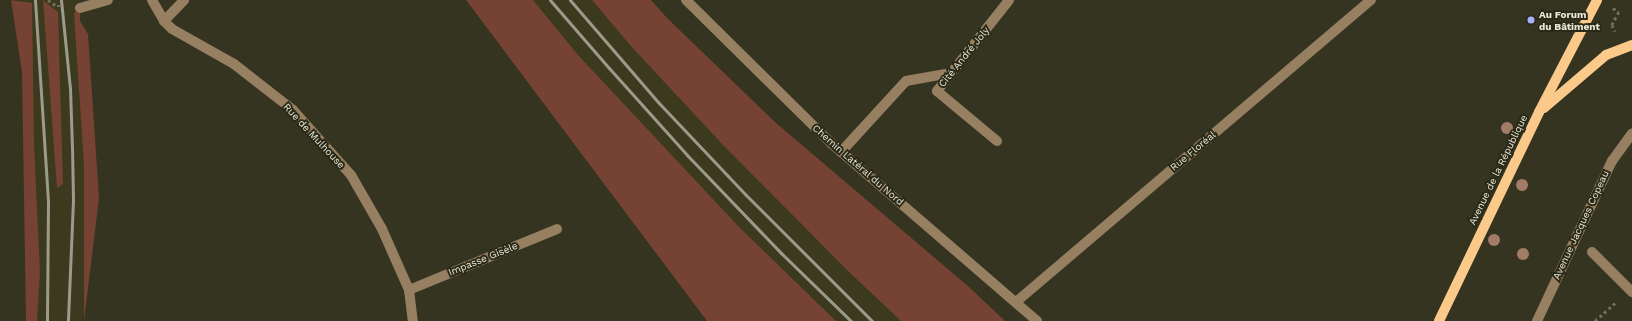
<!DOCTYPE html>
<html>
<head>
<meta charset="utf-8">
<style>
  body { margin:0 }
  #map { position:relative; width:1632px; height:321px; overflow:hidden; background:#353420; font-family:"Work Sans",sans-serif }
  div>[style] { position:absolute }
  .built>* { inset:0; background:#3b3a1e }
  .green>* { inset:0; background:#754233 }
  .path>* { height:2.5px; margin-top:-1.25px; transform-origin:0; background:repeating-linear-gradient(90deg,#71705e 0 3px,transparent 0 6px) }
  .minor>* { height:10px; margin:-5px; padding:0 5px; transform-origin:5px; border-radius:5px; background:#977f61 }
  .major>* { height:10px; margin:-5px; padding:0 5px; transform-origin:5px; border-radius:5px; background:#fbca8b }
  .rail>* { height:3px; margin:-1.5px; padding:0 1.5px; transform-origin:1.5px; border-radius:1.5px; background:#9b9a8b }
  .trees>* { width:12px; height:12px; margin:-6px; border-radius:50%; background:#a37c68 }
  .dots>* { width:11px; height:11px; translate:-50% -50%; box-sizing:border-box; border:2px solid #2b2a16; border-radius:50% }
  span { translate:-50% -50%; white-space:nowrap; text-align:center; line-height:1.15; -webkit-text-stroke:4px #2b2a16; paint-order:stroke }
  .poi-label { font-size:10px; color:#e7e7da; font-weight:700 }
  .left { translate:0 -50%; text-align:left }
  .street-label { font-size:10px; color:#e7e7da }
</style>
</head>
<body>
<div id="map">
  <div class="built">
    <div style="clip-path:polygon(20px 0,79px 0,80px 21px,88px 34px,90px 202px,87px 286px,83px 321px,26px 321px,30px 66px)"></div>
    <div style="clip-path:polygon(466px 0,651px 0,667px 18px,776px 123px,969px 287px,1005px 321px,707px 321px)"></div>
  </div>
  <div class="green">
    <div style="clip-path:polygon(11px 0,32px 3px,34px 145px,40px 272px,37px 321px,26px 321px,22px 72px)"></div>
    <div style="clip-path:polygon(43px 0,58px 12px,63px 184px,57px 188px)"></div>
    <div style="clip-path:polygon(466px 0,533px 0,578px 55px,740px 228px,836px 321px,707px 321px)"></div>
    <div style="clip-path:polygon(592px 0,651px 0,667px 18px,776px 123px,969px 287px,1005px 321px,901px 321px,848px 271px,723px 145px,630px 45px)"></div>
    <div style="clip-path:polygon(80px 8px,80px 21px,88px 34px,99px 198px,84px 321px,84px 166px,74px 13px)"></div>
  </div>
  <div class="path">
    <div style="left:48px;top:0;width:11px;rotate:34deg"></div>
    <div style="left:57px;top:6px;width:4px"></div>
    <div style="left:1613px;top:8px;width:7px;rotate:34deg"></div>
    <div style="left:1619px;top:12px;width:15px;rotate:118deg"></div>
    <div style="left:1612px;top:25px;width:7px;rotate:63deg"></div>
    <div style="left:1595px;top:321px;width:28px;rotate:-42deg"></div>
  </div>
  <div class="minor">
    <div style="left:152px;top:0;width:24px;rotate:60deg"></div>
    <div style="left:164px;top:21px;width:11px;rotate:45deg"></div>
    <div style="left:172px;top:29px;width:71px;rotate:29.4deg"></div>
    <div style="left:234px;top:64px;width:75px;rotate:37.9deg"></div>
    <div style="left:293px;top:110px;width:87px;rotate:48.3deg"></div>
    <div style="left:351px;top:175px;width:62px;rotate:60.1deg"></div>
    <div style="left:382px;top:229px;width:67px;rotate:66.1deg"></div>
    <div style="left:409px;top:290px;width:31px;rotate:83deg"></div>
    <div style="left:686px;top:0;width:205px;rotate:44.6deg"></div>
    <div style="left:832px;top:144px;width:271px;rotate:40.8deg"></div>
    <div style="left:80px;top:8px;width:29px;rotate:-16deg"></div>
    <div style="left:164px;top:21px;width:29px;rotate:-46deg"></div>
    <div style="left:997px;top:141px;width:78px;rotate:-140.2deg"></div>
    <div style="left:937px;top:91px;width:116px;rotate:-51.6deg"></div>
    <div style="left:841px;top:152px;width:96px;rotate:-47.5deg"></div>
    <div style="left:906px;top:81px;width:46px;rotate:-10.1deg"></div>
    <div style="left:1592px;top:252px;width:57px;rotate:45deg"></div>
    <div style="left:409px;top:290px;width:160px;rotate:-22.4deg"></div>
    <div style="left:1016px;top:302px;width:466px;rotate:-40.4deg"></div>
    <div style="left:1537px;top:321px;width:177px;rotate:-64.9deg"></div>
    <div style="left:1612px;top:161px;width:34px;rotate:-54deg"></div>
  </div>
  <div class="major">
    <div style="left:1544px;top:108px;width:82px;rotate:-40.5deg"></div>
    <div style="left:1606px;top:55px;width:28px;rotate:-21deg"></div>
    <div style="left:1439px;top:321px;width:232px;rotate:-64.4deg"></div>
    <div style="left:1539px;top:112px;width:126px;rotate:-62.6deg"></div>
  </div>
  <div class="rail">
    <div style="left:35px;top:0;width:203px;rotate:86.3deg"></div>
    <div style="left:48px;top:203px;width:118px;rotate:90.5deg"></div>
    <div style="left:61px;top:0;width:88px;rotate:84.2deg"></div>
    <div style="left:70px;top:88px;width:59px;rotate:88.1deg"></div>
    <div style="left:72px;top:147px;width:53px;rotate:88.9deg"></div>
    <div style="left:73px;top:200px;width:121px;rotate:92.4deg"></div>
    <div style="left:550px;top:0;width:90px;rotate:49.1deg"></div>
    <div style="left:609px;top:68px;width:117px;rotate:48.1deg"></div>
    <div style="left:687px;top:155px;width:136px;rotate:46.2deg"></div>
    <div style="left:781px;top:253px;width:98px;rotate:44.2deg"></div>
    <div style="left:570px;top:0;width:135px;rotate:49.2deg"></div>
    <div style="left:658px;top:102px;width:128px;rotate:46.6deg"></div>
    <div style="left:746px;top:195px;width:178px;rotate:45deg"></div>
  </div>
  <div class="trees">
    <div style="left:1507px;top:128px"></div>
    <div style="left:1522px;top:185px"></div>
    <div style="left:1494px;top:240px"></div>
    <div style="left:1523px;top:254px"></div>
  </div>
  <div class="dots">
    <div style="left:1531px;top:20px;background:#aab0fb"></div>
  </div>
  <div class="poi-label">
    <span class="left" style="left:1539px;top:20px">Au Forum<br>du Bâtiment</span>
  </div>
  <div class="street-label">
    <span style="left:964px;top:57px;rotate:-51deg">Cité André Joly</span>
    <span style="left:314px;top:136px;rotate:47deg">Rue de Mulhouse</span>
    <span style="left:1193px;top:151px;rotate:-40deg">Rue Floréal</span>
    <span style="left:858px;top:165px;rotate:41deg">Chemin Latéral du Nord</span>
    <span style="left:1498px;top:170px;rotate:-64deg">Avenue de la République</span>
    <span style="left:1581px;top:225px;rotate:-65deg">Avenue Jacques Copeau</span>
    <span style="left:483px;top:259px;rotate:-22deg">Impasse Gisèle</span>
  </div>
</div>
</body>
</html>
